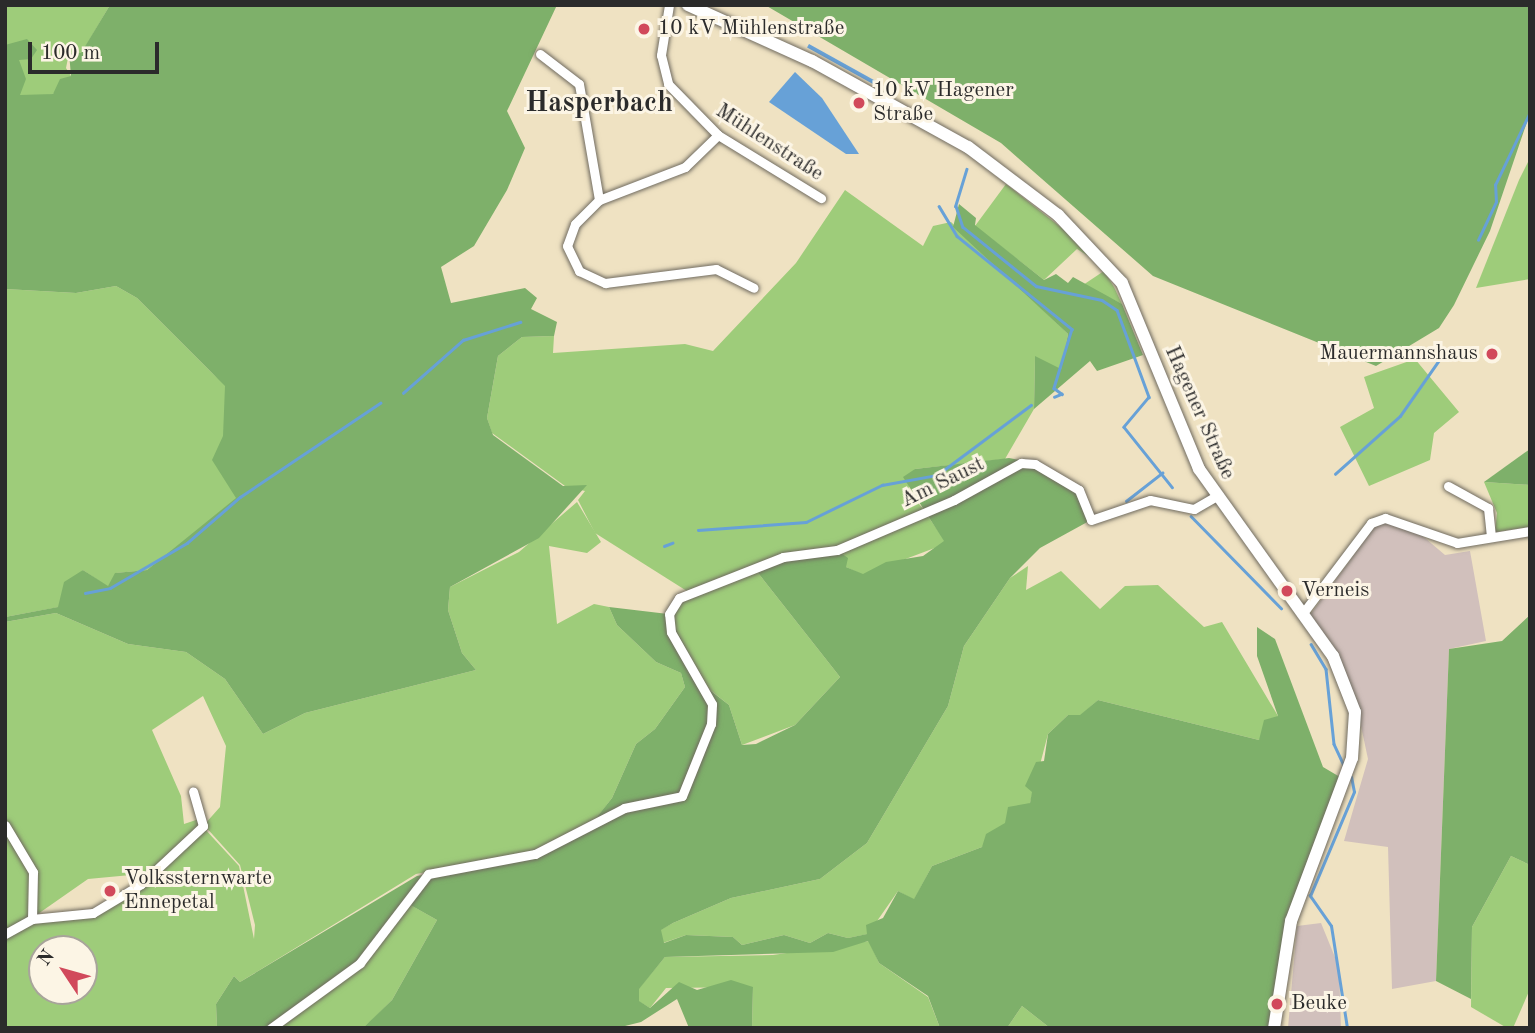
<!DOCTYPE html>
<html>
<head>
<meta charset="utf-8">
<style>
  body { margin:0 }
  #map { position:relative; width:1535px; height:1033px; overflow:hidden; background:#efe2c2; font-family:"Old Standard TT",serif }
  div>[style] { position:absolute }
  .industrial>* { inset:0; background:#d1c0bc }
  .green>* { inset:0; background:#9ecc7a }
  .forest>* { inset:0; background:#7eb06a }
  .water>* { inset:0; background:#67a1d7; transform-origin:0 0 }
  .stream>* { height:2.5px; margin:-1.25px; padding:0 1.25px; transform-origin:1.25px; border-radius:1.25px; background:#67a1d7 }
  .roads { filter:drop-shadow(0 0 2px #706b60) drop-shadow(0 0 2px #706b60) }
  .street>* { height:9px; margin:-4.5px; padding:0 4.5px; transform-origin:4.5px; border-radius:4.5px; background:#fff }
  .secondary>* { height:12px; margin:-6px; padding:0 6px; transform-origin:6px; border-radius:6px; background:#fff }
  .dots>* { width:19px; height:19px; translate:-50% -50%; box-sizing:border-box; border:4px solid #fcf5e5; border-radius:50% }
  span { translate:-50% -50%; white-space:nowrap; text-align:center; line-height:1.15; -webkit-text-stroke:6px #fcf5e5; paint-order:stroke }
  .poi-label { font-size:21px; color:#2b2b2b }
  .left { translate:0 -50%; text-align:left }
  .right { translate:-100% -50%; text-align:right }
  .street-label { font-size:21px; color:#2b2b2b }
  .district-label { font-size:28px; color:#2b2b2b; font-weight:700 }
  .frame { position:absolute; inset:0; border:7px solid #2b2b2b; pointer-events:none }
  .north { position:absolute; left:28px; top:935px; width:70px; height:70px; box-sizing:border-box; background:#fcf5e5; border:2px solid #a8a49b; border-radius:50%; rotate:306deg; font-size:19px; font-weight:700; line-height:28px; text-align:center; color:#2b2b2b }
  .north::after { content:''; display:block; margin:auto; width:24px; height:32px; background:#d1495b; clip-path:polygon(50% 0,100% 100%,50% 72%,0 100%) }
  .scale { position:absolute; left:28px; top:42px; width:131px; height:32px; box-sizing:border-box; border:4px solid #2b2b2b; border-top:0; padding-left:9px; font-size:21px; line-height:24px; white-space:nowrap; color:#2b2b2b; -webkit-text-stroke:5px #fcf5e5; paint-order:stroke }
</style>
</head>
<body>
<div id="map">
  <div class="industrial">
    <div style="clip-path:polygon(1405px 521px,1445px 555px,1470px 551px,1486px 641px,1449px 649px,1436px 981px,1392px 989px,1388px 847px,1344px 841px,1368px 759px,1354px 693px,1310px 615px,1376px 525px)"></div>
    <div style="clip-path:polygon(1321px 923px,1339px 967px,1341px 1028px,1288px 1028px,1297px 926px)"></div>
  </div>
  <div class="green">
    <div style="clip-path:polygon(5px 5px,110px 5px,81px 54px,69px 53px,66px 68px,71px 76px,53px 94px,31px 98px,5px 95px)"></div>
    <div style="clip-path:polygon(5px 143px,364px 367px,230px 507px,147px 570px,116px 573px,108px 587px,83px 570px,59px 607px,5px 617px,5px 289px,76px 293px,116px 286px,137px 298px,218px 379px)"></div>
    <div style="clip-path:polygon(1530px 158px,1530px 279px,1476px 288px,1519px 180px)"></div>
    <div style="clip-path:polygon(1006px 184px,1063px 229px,1093px 259px,1077px 249px,1044px 280px,975px 226px)"></div>
    <div style="clip-path:polygon(845px 190px,923px 246px,933px 226px,951px 222px,1068px 334px,1061px 370px,1035px 357px,1034px 409px,1005px 459px,915px 469px,908px 491px,925px 511px,837px 549px,782px 556px,690px 593px,595px 533px,578px 500px,585px 491px,565px 486px,492px 433px,487px 418px,498px 356px,522px 337px,554px 336px,553px 353px,685px 344px,713px 351px,796px 263px)"></div>
    <div style="clip-path:polygon(1104px 271px,1114px 287px,1122px 304px,1083px 285px)"></div>
    <div style="clip-path:polygon(1415px 359px,1459px 412px,1434px 433px,1430px 460px,1369px 486px,1340px 427px,1374px 408px,1364px 377px)"></div>
    <div style="clip-path:polygon(1484px 482px,1530px 485px,1530px 527px,1495px 532px,1497px 513px)"></div>
    <div style="clip-path:polygon(evenodd,577px 502px,601px 542px,587px 553px,549px 546px,557px 624px,594px 604px,609px 607px,617px 625px,656px 662px,681px 673px,685px 687px,655px 729px,636px 744px,612px 798px,591px 825px,536px 851px,416px 874px,240px 982px,234px 976px,216px 1004px,217px 1028px,5px 1028px,5px 936px,32px 921px,83px 918px,110px 908px,143px 885px,203px 827px,239px 866px,254px 939px,255px 925px,240px 865px,204px 825px,220px 807px,226px 746px,203px 696px,152px 730px,181px 796px,184px 824px,199px 819px,200px 826px,152px 873px,88px 879px,35px 916px,35px 871px,5px 824px,5px 622px,56px 613px,128px 644px,186px 652px,225px 679px,263px 734px,305px 713px,476px 670px,462px 653px,448px 610px,450px 587px,519px 552px,577px 502px,42px 949px,84px 949px,84px 991px,42px 991px,42px 949px)"></div>
    <div style="clip-path:polygon(925px 512px,945px 541px,940px 546px,863px 575px,846px 567px,838px 551px)"></div>
    <div style="clip-path:polygon(1028px 566px,1026px 590px,1061px 571px,1100px 609px,1125px 586px,1158px 585px,1204px 627px,1222px 622px,1278px 716px,1259px 740px,1098px 700px,1081px 715px,1068px 715px,1048px 734px,1030px 803px,982px 847px,932px 866px,914px 900px,898px 891px,868px 934px,848px 938px,828px 933px,810px 943px,784px 935px,742px 945px,733px 937px,686px 935px,663px 943px,660px 930px,673px 923px,731px 898px,820px 879px,867px 843px,948px 706px,964px 646px,1010px 578px)"></div>
    <div style="clip-path:polygon(755px 569px,840px 677px,795px 725px,742px 745px,729px 705px,709px 689px,672px 632px,670px 615px,679px 600px)"></div>
    <div style="clip-path:polygon(5px 829px,31px 872px,31px 918px,5px 933px)"></div>
    <div style="clip-path:polygon(1511px 856px,1530px 865px,1530px 989px,1513px 1028px,1507px 1028px,1471px 1007px,1472px 927px)"></div>
    <div style="clip-path:polygon(407px 903px,437px 920px,392px 1000px,371px 1021px,363px 1028px,272px 1028px)"></div>
    <div style="clip-path:polygon(869px 941px,879px 963px,928px 997px,940px 1028px,752px 1028px,753px 987px,666px 988px,650px 1008px,638px 1001px,639px 988px,665px 957px,773px 955px)"></div>
    <div style="clip-path:polygon(1022px 1006px,1050px 1028px,1007px 1028px)"></div>
  </div>
  <div class="forest">
    <div style="clip-path:polygon(110px 5px,557px 5px,507px 111px,525px 148px,507px 190px,474px 246px,441px 267px,451px 303px,525px 288px,537px 298px,531px 309px,557px 322px,554px 336px,522px 337px,498px 356px,487px 418px,493px 435px,563px 486px,587px 485px,539px 538px,450px 587px,448px 610px,462px 653px,476px 670px,305px 713px,263px 734px,225px 679px,186px 652px,128px 644px,56px 613px,5px 622px,5px 617px,58px 607px,64px 582px,83px 570px,108px 586px,115px 573px,147px 570px,236px 498px,212px 460px,223px 436px,225px 386px,137px 298px,116px 286px,76px 293px,5px 289px,5px 45px,27px 39px,37px 50px,31px 59px,19px 60px,26px 79px,20px 95px,53px 94px,60px 79px,71px 76px,69px 53px,81px 53px)"></div>
    <div style="clip-path:polygon(765px 5px,1530px 5px,1530px 113px,1490px 231px,1454px 305px,1439px 328px,1376px 366px,1153px 276px,1001px 143px)"></div>
    <div style="clip-path:polygon(959px 204px,976px 218px,975px 225px,1044px 280px,1056px 274px,1068px 283px,1073px 277px,1122px 304px,1143px 355px,1097px 371px,1090px 361px,1034px 409px,1035px 356px,1061px 369px,1068px 334px,953px 227px)"></div>
    <div style="clip-path:polygon(1530px 449px,1530px 485px,1484px 482px)"></div>
    <div style="clip-path:polygon(1009px 458px,1030px 462px,1079px 490px,1091px 520px,1040px 548px,1010px 578px,964px 646px,948px 706px,867px 843px,820px 879px,731px 898px,673px 923px,661px 930px,664px 943px,686px 935px,733px 937px,742px 945px,784px 935px,810px 943px,828px 933px,848px 938px,867px 934px,866px 925px,883px 918px,898px 891px,914px 899px,932px 866px,982px 847px,986px 834px,1005px 823px,1008px 807px,1030px 803px,1032px 792px,1025px 786px,1036px 762px,1044px 761px,1048px 734px,1068px 715px,1080px 715px,1098px 700px,1259px 740px,1264px 720px,1278px 716px,1257px 656px,1257px 627px,1275px 639px,1323px 767px,1345px 780px,1298px 895px,1274px 1028px,1050px 1028px,1022px 1006px,1007px 1028px,940px 1028px,928px 996px,879px 963px,868px 941px,833px 952px,665px 957px,639px 989px,639px 1001px,650px 1008px,679px 982px,697px 990px,731px 980px,753px 987px,752px 1028px,689px 1028px,677px 999px,641px 1022px,617px 1028px,363px 1028px,392px 1000px,437px 920px,405px 902px,358px 962px,270px 1028px,217px 1028px,216px 1004px,234px 976px,240px 982px,417px 876px,522px 858px,589px 827px,612px 798px,636px 744px,655px 729px,685px 687px,681px 673px,656px 662px,617px 625px,609px 607px,668px 614px,706px 687px,729px 705px,742px 745px,756px 744px,795px 725px,840px 677px,755px 569px,783px 558px,838px 551px,848px 558px,846px 567px,863px 574px,886px 562px,923px 556px,944px 541px,903px 477px,915px 469px)"></div>
    <div style="clip-path:polygon(1530px 615px,1530px 865px,1511px 856px,1472px 927px,1471px 999px,1436px 981px,1449px 649px,1502px 641px)"></div>
  </div>
  <div class="water">
    <div style="left:809px;top:44px;width:85px;height:4px;rotate:29deg"></div>
    <div style="clip-path:polygon(795px 72px,822px 98px,859px 154px,846px 154px,769px 102px)"></div>
  </div>
  <div class="stream">
    <div style="left:967px;top:169px;width:39px;rotate:107deg"></div>
    <div style="left:956px;top:206px;width:22px;rotate:72deg"></div>
    <div style="left:963px;top:227px;width:94px;rotate:38.9deg"></div>
    <div style="left:1036px;top:286px;width:67px;rotate:12deg"></div>
    <div style="left:1102px;top:300px;width:18px;rotate:34deg"></div>
    <div style="left:1117px;top:310px;width:93px;rotate:69.8deg"></div>
    <div style="left:1149px;top:397px;width:39px;rotate:130deg"></div>
    <div style="left:1124px;top:427px;width:77px;rotate:51.3deg"></div>
    <div style="left:939px;top:206px;width:35px;rotate:59deg"></div>
    <div style="left:957px;top:236px;width:148px;rotate:39deg"></div>
    <div style="left:1072px;top:329px;width:62px;rotate:107deg"></div>
    <div style="left:1054px;top:388px;width:10px;rotate:37deg"></div>
    <div style="left:1062px;top:394px;width:8px;rotate:157deg"></div>
    <div style="left:1478px;top:240px;width:42px;rotate:-64.7deg"></div>
    <div style="left:1496px;top:202px;width:17px;rotate:-93deg"></div>
    <div style="left:1495px;top:185px;width:81px;rotate:-64.4deg"></div>
    <div style="left:403px;top:393px;width:80px;rotate:-41.5deg"></div>
    <div style="left:463px;top:340px;width:60px;rotate:-17.5deg"></div>
    <div style="left:1335px;top:474px;width:87px;rotate:-41.7deg"></div>
    <div style="left:1400px;top:416px;width:80px;rotate:-55.1deg"></div>
    <div style="left:1126px;top:501px;width:46px;rotate:-37.9deg"></div>
    <div style="left:1191px;top:516px;width:129px;rotate:45.6deg"></div>
    <div style="left:698px;top:530px;width:108px;rotate:-4.2deg"></div>
    <div style="left:806px;top:522px;width:85px;rotate:-26deg"></div>
    <div style="left:882px;top:485px;width:56px;rotate:-10.3deg"></div>
    <div style="left:937px;top:475px;width:117px;rotate:-36.7deg"></div>
    <div style="left:664px;top:546px;width:9px;rotate:-21deg"></div>
    <div style="left:85px;top:593px;width:25px;rotate:-11deg"></div>
    <div style="left:110px;top:588px;width:89px;rotate:-30.3deg"></div>
    <div style="left:187px;top:543px;width:70px;rotate:-41deg"></div>
    <div style="left:240px;top:497px;width:169px;rotate:-33.9deg"></div>
    <div style="left:1311px;top:644px;width:29px;rotate:59deg"></div>
    <div style="left:1326px;top:669px;width:75px;rotate:83.9deg"></div>
    <div style="left:1334px;top:744px;width:23px;rotate:65deg"></div>
    <div style="left:1347px;top:1028px;width:103px;rotate:-98.9deg"></div>
    <div style="left:1331px;top:926px;width:37px;rotate:-125deg"></div>
    <div style="left:1310px;top:896px;width:113px;rotate:-67.1deg"></div>
    <div style="left:1354px;top:792px;width:15px;rotate:-101deg"></div>
  </div>
  <div class="roads">
    <div class="street">
      <div style="left:669px;top:5px;width:51px;rotate:99.1deg"></div>
      <div style="left:661px;top:55px;width:30px;rotate:76deg"></div>
      <div style="left:668px;top:84px;width:71px;rotate:45.6deg"></div>
      <div style="left:718px;top:135px;width:121px;rotate:31.5deg"></div>
      <div style="left:540px;top:54px;width:49px;rotate:37.6deg"></div>
      <div style="left:579px;top:84px;width:118px;rotate:80.2deg"></div>
      <div style="left:718px;top:135px;width:46px;rotate:135.9deg"></div>
      <div style="left:685px;top:167px;width:92px;rotate:159deg"></div>
      <div style="left:599px;top:200px;width:34px;rotate:135deg"></div>
      <div style="left:575px;top:224px;width:23px;rotate:110deg"></div>
      <div style="left:567px;top:246px;width:28px;rotate:64deg"></div>
      <div style="left:579px;top:271px;width:29px;rotate:25deg"></div>
      <div style="left:605px;top:283px;width:112px;rotate:-7.2deg"></div>
      <div style="left:716px;top:269px;width:42px;rotate:26.6deg"></div>
      <div style="left:1448px;top:486px;width:46px;rotate:28.8deg"></div>
      <div style="left:1488px;top:508px;width:28px;rotate:84deg"></div>
      <div style="left:1303px;top:613px;width:113px;rotate:-52.9deg"></div>
      <div style="left:1371px;top:523px;width:15px;rotate:-20deg"></div>
      <div style="left:1385px;top:518px;width:76px;rotate:19.1deg"></div>
      <div style="left:1457px;top:543px;width:74px;rotate:-9.3deg"></div>
      <div style="left:5px;top:825px;width:55px;rotate:59.2deg"></div>
      <div style="left:33px;top:872px;width:47px;rotate:91.2deg"></div>
      <div style="left:32px;top:919px;width:61px;rotate:-5.6deg"></div>
      <div style="left:93px;top:913px;width:56px;rotate:-31.1deg"></div>
      <div style="left:141px;top:884px;width:85px;rotate:-43.1deg"></div>
      <div style="left:203px;top:826px;width:36px;rotate:-106deg"></div>
      <div style="left:5px;top:934px;width:31px;rotate:-29deg"></div>
      <div style="left:271px;top:1028px;width:110px;rotate:-36.1deg"></div>
      <div style="left:360px;top:963px;width:112px;rotate:-52.6deg"></div>
      <div style="left:428px;top:874px;width:109px;rotate:-10.6deg"></div>
      <div style="left:535px;top:854px;width:100px;rotate:-27.3deg"></div>
      <div style="left:624px;top:808px;width:59px;rotate:-11.7deg"></div>
      <div style="left:682px;top:796px;width:78px;rotate:-68.1deg"></div>
      <div style="left:711px;top:724px;width:20px;rotate:-87deg"></div>
      <div style="left:712px;top:704px;width:83px;rotate:-119.7deg"></div>
      <div style="left:671px;top:632px;width:18px;rotate:-96deg"></div>
      <div style="left:669px;top:614px;width:19px;rotate:-58deg"></div>
      <div style="left:679px;top:598px;width:112px;rotate:-21.5deg"></div>
      <div style="left:783px;top:557px;width:54px;rotate:-7.4deg"></div>
      <div style="left:837px;top:550px;width:127px;rotate:-23.1deg"></div>
      <div style="left:954px;top:500px;width:77px;rotate:-28.9deg"></div>
      <div style="left:1021px;top:463px;width:14px;rotate:4deg"></div>
      <div style="left:1035px;top:464px;width:51px;rotate:30.6deg"></div>
      <div style="left:1079px;top:490px;width:32px;rotate:68deg"></div>
      <div style="left:1091px;top:520px;width:62px;rotate:-18.7deg"></div>
      <div style="left:1150px;top:500px;width:45px;rotate:11.6deg"></div>
      <div style="left:1194px;top:509px;width:24px;rotate:-30deg"></div>
    </div>
    <div class="secondary">
      <div style="left:688px;top:5px;width:136px;rotate:24.3deg"></div>
      <div style="left:812px;top:61px;width:178px;rotate:28.9deg"></div>
      <div style="left:968px;top:147px;width:113px;rotate:37.1deg"></div>
      <div style="left:1058px;top:215px;width:93px;rotate:46.7deg"></div>
      <div style="left:1122px;top:283px;width:201px;rotate:67.5deg"></div>
      <div style="left:1199px;top:469px;width:230px;rotate:54.4deg"></div>
      <div style="left:1333px;top:656px;width:60px;rotate:68.6deg"></div>
      <div style="left:1355px;top:712px;width:46px;rotate:93.7deg"></div>
      <div style="left:1352px;top:758px;width:174px;rotate:110.5deg"></div>
      <div style="left:1291px;top:921px;width:108px;rotate:99deg"></div>
    </div>
  </div>
  <div class="dots">
    <div style="left:644px;top:29px;background:#d1495b"></div>
    <div style="left:859px;top:103px;background:#d1495b"></div>
    <div style="left:1492px;top:354px;background:#d1495b"></div>
    <div style="left:1287px;top:591px;background:#d1495b"></div>
    <div style="left:110px;top:891px;background:#d1495b"></div>
    <div style="left:1277px;top:1004px;background:#d1495b"></div>
  </div>
  <div class="poi-label">
    <span class="left" style="left:658px;top:29px">10 kV Mühlenstraße</span>
    <span class="left" style="left:873px;top:103px">10 kV Hagener<br>Straße</span>
    <span class="right" style="left:1478px;top:354px">Mauermannshaus</span>
    <span class="left" style="left:1301px;top:591px">Verneis</span>
    <span class="left" style="left:124px;top:891px">Volkssternwarte<br>Ennepetal</span>
    <span class="left" style="left:1291px;top:1004px">Beuke</span>
  </div>
  <div class="street-label">
    <span style="left:769px;top:143px;rotate:33deg">Mühlenstraße</span>
    <span style="left:1199px;top:413px;rotate:66deg">Hagener Straße</span>
    <span style="left:943px;top:483px;rotate:-26deg">Am Saust</span>
  </div>
  <div class="district-label">
    <span style="left:599px;top:104px">Hasperbach</span>
  </div>
  <div class="frame"></div>
  <div class="north">N</div>
  <div class="scale">100 m</div>
</div>
</body>
</html>
